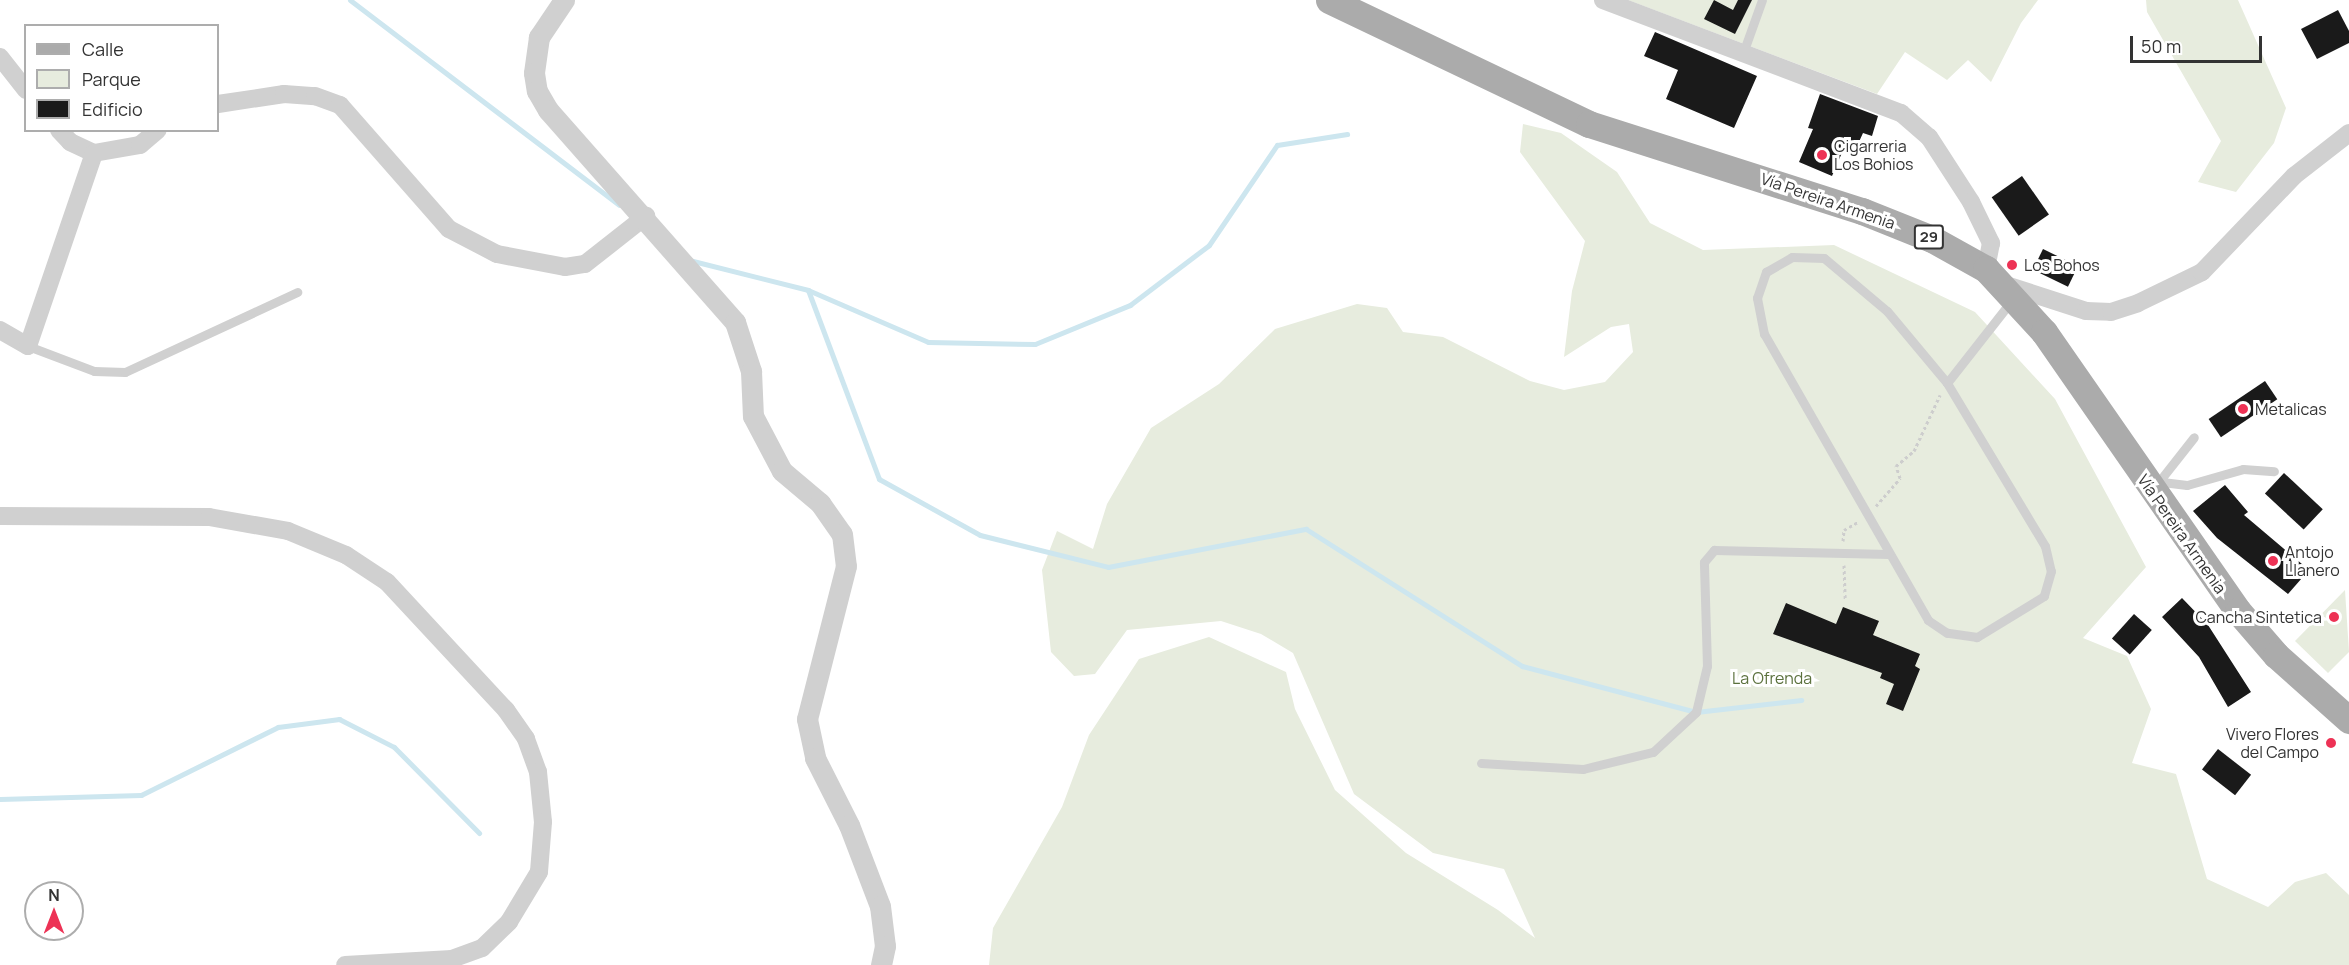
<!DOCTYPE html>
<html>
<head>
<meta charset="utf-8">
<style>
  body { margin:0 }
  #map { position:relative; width:2349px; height:965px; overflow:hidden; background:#fff; font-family:Manrope,sans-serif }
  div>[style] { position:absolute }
  .green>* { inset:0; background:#e7ecde }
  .stream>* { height:5px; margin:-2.5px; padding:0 2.5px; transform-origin:2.5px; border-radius:2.5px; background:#cde6ef }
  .building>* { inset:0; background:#1a1a1a; transform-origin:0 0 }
  .path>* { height:3px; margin-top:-1.5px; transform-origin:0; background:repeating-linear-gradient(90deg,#cdcdcd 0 3px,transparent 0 6px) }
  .service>* { height:9px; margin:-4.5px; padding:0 4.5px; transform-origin:4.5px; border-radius:4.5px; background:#d0d0d0 }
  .minor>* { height:18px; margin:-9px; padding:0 9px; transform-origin:9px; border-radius:9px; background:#d0d0d0 }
  .tertiary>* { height:21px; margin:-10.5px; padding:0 10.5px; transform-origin:10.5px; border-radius:10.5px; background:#d0d0d0 }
  .primary>* { height:27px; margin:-13.5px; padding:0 13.5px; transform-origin:13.5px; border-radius:13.5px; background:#ababab }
  .dots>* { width:16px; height:16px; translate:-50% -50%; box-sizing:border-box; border:3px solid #fff; border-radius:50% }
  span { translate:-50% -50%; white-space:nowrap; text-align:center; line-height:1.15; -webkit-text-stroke:6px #fff; paint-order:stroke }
  .shield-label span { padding:2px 4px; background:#fff; border:2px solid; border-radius:4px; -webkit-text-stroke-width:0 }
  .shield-label { font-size:15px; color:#333; font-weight:700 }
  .poi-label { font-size:16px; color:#333 }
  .left { translate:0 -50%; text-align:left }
  .right { translate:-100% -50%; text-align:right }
  .street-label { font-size:16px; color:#333 }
  .park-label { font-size:16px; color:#5b713d }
  .legend { position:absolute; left:24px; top:24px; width:195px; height:108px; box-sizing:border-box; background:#fff; border:2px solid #adadad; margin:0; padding:8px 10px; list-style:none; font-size:18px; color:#333 }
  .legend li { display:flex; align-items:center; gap:12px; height:30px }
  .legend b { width:30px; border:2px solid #adadad }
  .north { position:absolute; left:24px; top:881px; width:60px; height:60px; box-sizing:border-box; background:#fff; border:2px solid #adadad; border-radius:50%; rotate:0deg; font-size:16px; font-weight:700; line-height:24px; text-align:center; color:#333 }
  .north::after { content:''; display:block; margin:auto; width:21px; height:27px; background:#ed3255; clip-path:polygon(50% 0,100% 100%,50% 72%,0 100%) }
  .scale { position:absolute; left:2130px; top:36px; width:132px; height:27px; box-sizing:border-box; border:3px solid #333; border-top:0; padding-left:8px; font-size:18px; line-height:21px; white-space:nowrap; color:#333; -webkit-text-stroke:4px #fff; paint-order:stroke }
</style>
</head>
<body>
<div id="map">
  <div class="green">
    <div style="clip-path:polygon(1628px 0,2038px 0,2021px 23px,1991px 82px,1968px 60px,1947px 80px,1905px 52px,1877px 94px)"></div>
    <div style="clip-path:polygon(2146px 0,2238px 0,2286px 108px,2274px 143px,2236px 192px,2198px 182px,2221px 141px,2147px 12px)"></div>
    <div style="clip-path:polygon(1523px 124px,1561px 133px,1617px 172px,1650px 223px,1703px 250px,1834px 245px,1975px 312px,2055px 399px,2146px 567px,2083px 638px,2127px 656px,2151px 709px,2132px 763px,2176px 774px,2207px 879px,2268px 907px,2295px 882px,2326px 873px,2349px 895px,2349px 965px,989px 965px,993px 928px,1062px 807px,1089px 735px,1139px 659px,1209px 637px,1286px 672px,1295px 709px,1335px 790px,1406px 853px,1498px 910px,1535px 938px,1504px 869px,1433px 853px,1354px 794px,1293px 653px,1261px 634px,1221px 621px,1127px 630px,1095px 674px,1074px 676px,1051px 652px,1042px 570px,1057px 531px,1093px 549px,1107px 504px,1151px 428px,1219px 384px,1275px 329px,1357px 304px,1387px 308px,1403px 332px,1443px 337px,1530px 381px,1564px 390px,1605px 382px,1633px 352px,1629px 324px,1611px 327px,1564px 357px,1572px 291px,1585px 241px,1520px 152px)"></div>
    <div style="clip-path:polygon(2345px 590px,2349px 652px,2328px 673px,2295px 641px)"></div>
  </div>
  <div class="stream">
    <div style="left:350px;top:0;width:338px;rotate:37.3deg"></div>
    <div style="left:689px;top:260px;width:123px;rotate:14.1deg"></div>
    <div style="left:808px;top:290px;width:131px;rotate:23.4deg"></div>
    <div style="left:928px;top:342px;width:107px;rotate:1.1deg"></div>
    <div style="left:1035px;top:344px;width:103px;rotate:-22.3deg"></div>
    <div style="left:1130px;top:305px;width:99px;rotate:-37.2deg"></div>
    <div style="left:1209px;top:245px;width:121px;rotate:-55.8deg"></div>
    <div style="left:1277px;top:145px;width:71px;rotate:-8.9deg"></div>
    <div style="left:808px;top:290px;width:202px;rotate:69.4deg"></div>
    <div style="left:879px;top:479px;width:115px;rotate:29deg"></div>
    <div style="left:980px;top:535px;width:132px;rotate:14deg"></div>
    <div style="left:1108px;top:567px;width:202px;rotate:-10.9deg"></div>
    <div style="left:1306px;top:529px;width:256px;rotate:32.4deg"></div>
    <div style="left:1522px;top:666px;width:180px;rotate:14.8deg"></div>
    <div style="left:1696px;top:712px;width:106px;rotate:-6.5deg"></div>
    <div style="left:0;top:799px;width:141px;rotate:-1.6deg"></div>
    <div style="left:141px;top:795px;width:153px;rotate:-26.4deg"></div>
    <div style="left:278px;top:727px;width:62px;rotate:-7.5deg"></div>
    <div style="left:339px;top:719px;width:62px;rotate:27deg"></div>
    <div style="left:394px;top:747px;width:121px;rotate:45.3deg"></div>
  </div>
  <div class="building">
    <div style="clip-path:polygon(1714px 0,1733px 10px,1738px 0,1752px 0,1735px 34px,1704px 19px)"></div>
    <div style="clip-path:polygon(2338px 10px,2349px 31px,2349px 43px,2317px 59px,2301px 29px)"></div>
    <div style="clip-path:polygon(1655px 32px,1757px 76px,1734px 128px,1666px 99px,1678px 70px,1644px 56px)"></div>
    <div style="clip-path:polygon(1820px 94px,1878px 116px,1872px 136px,1863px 133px,1858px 144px,1847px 141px,1832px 176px,1799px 162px,1813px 129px,1808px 128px)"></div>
    <div style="left:2022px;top:176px;width:47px;height:37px;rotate:55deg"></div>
    <div style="left:2043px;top:249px;width:39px;height:23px;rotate:26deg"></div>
    <div style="left:2265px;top:381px;width:22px;height:68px;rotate:56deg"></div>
    <div style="left:2284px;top:473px;width:53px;height:28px;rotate:43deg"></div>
    <div style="clip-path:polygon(2225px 485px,2248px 512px,2244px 515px,2309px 570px,2288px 594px,2217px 538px,2193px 511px)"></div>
    <div style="clip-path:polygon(2182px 598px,2208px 625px,2251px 692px,2228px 707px,2199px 657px,2162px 617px)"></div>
    <div style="clip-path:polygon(1786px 603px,1836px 624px,1843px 607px,1879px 621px,1873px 635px,1920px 654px,1915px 666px,1920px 669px,1903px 711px,1886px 704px,1894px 684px,1880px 678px,1882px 673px,1773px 634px)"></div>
    <div style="left:2134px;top:614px;width:24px;height:33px;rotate:42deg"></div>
    <div style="left:2218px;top:749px;width:42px;height:26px;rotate:38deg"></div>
  </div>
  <div class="path">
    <div style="left:1876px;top:506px;width:37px;rotate:-49deg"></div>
    <div style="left:1900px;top:478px;width:13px;rotate:-108deg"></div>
    <div style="left:1896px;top:466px;width:23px;rotate:-40deg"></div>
    <div style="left:1914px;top:451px;width:62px;rotate:-65.1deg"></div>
    <div style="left:1843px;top:541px;width:11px;rotate:-85deg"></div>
    <div style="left:1844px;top:530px;width:16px;rotate:-30deg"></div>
    <div style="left:1844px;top:565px;width:34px;rotate:88deg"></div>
  </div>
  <div class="service">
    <div style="left:1743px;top:53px;width:56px;rotate:-70.3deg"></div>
    <div style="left:1792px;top:257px;width:32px;rotate:2deg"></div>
    <div style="left:1824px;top:258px;width:82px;rotate:40.1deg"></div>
    <div style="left:1887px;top:311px;width:94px;rotate:50.2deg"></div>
    <div style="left:1947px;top:383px;width:190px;rotate:59deg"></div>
    <div style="left:2045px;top:546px;width:26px;rotate:77deg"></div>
    <div style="left:2051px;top:571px;width:26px;rotate:106deg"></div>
    <div style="left:2044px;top:596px;width:79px;rotate:148.5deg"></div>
    <div style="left:1977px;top:637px;width:30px;rotate:-172deg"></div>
    <div style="left:1947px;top:633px;width:23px;rotate:-146deg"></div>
    <div style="left:1928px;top:620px;width:330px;rotate:-119.8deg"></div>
    <div style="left:1764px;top:334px;width:37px;rotate:-101deg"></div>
    <div style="left:1757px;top:298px;width:28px;rotate:-71deg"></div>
    <div style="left:1766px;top:272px;width:30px;rotate:-30deg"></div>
    <div style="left:28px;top:346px;width:71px;rotate:20.7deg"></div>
    <div style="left:94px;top:371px;width:31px;rotate:2deg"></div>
    <div style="left:125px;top:372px;width:190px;rotate:-24.9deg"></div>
    <div style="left:1947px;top:383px;width:105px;rotate:-51.9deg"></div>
    <div style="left:2161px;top:479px;width:53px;rotate:-51.8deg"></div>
    <div style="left:2154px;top:481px;width:33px;rotate:7deg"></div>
    <div style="left:2187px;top:485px;width:58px;rotate:-15.9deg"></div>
    <div style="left:2243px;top:469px;width:31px;rotate:4deg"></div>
    <div style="left:1481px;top:763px;width:102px;rotate:3.4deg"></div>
    <div style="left:1583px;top:769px;width:72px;rotate:-13.7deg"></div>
    <div style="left:1653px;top:752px;width:59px;rotate:-42.9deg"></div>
    <div style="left:1696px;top:712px;width:47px;rotate:-76.6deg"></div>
    <div style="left:1707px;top:666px;width:104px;rotate:-91.7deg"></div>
    <div style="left:1704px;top:562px;width:16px;rotate:-50deg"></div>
    <div style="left:1714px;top:550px;width:175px;rotate:1.3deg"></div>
  </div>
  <div class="minor">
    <div style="left:1603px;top:0;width:319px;rotate:20.8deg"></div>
    <div style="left:1901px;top:113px;width:37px;rotate:41deg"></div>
    <div style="left:1929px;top:137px;width:77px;rotate:57.1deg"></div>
    <div style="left:1971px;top:202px;width:46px;rotate:64deg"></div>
    <div style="left:1991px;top:243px;width:26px;rotate:101deg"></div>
    <div style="left:0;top:57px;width:42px;rotate:51.8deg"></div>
    <div style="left:218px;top:104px;width:67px;rotate:-8.6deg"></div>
    <div style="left:284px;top:94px;width:31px;rotate:4deg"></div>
    <div style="left:315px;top:96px;width:27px;rotate:20deg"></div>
    <div style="left:340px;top:105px;width:165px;rotate:48.7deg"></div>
    <div style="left:449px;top:229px;width:54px;rotate:27.5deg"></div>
    <div style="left:497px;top:254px;width:69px;rotate:10.8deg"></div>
    <div style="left:565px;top:267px;width:20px;rotate:-9deg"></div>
    <div style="left:585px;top:264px;width:78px;rotate:-38.2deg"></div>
    <div style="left:59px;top:130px;width:16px;rotate:47deg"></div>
    <div style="left:70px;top:142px;width:26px;rotate:25deg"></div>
    <div style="left:94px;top:153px;width:47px;rotate:-9.9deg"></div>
    <div style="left:140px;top:145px;width:23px;rotate:-40deg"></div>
    <div style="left:2003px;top:284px;width:87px;rotate:18deg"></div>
    <div style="left:2086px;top:311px;width:25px;rotate:2deg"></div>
    <div style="left:2111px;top:312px;width:28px;rotate:-18deg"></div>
    <div style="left:2138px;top:303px;width:71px;rotate:-25.8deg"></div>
    <div style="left:2202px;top:272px;width:133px;rotate:-46.2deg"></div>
    <div style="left:2294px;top:176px;width:70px;rotate:-38deg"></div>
    <div style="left:0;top:330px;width:32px;rotate:30deg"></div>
    <div style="left:28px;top:346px;width:204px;rotate:-71.1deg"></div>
    <div style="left:0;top:516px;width:209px;rotate:0.3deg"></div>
    <div style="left:209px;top:517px;width:80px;rotate:10deg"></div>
    <div style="left:288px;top:531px;width:63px;rotate:22.5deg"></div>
    <div style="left:346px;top:555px;width:49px;rotate:33.4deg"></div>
    <div style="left:387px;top:582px;width:175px;rotate:47.1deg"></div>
    <div style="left:506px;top:710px;width:35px;rotate:55deg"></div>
    <div style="left:526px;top:739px;width:35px;rotate:70deg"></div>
    <div style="left:538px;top:772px;width:50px;rotate:84.3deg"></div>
    <div style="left:543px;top:822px;width:50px;rotate:94.6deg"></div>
    <div style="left:539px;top:872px;width:58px;rotate:121deg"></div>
    <div style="left:509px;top:922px;width:37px;rotate:136deg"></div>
    <div style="left:482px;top:948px;width:32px;rotate:160deg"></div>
    <div style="left:452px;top:959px;width:107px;rotate:176.8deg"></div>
  </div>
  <div class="tertiary">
    <div style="left:564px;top:0;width:45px;rotate:124deg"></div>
    <div style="left:539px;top:37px;width:36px;rotate:98deg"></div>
    <div style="left:534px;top:73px;width:18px;rotate:81deg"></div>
    <div style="left:537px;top:91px;width:22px;rotate:60deg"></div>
    <div style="left:548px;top:110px;width:283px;rotate:48.6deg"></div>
    <div style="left:735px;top:322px;width:52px;rotate:71.9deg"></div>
    <div style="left:751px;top:371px;width:45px;rotate:87.5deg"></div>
    <div style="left:753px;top:416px;width:62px;rotate:62.2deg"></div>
    <div style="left:782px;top:471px;width:50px;rotate:40.1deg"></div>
    <div style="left:820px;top:503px;width:38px;rotate:55deg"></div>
    <div style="left:842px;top:534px;width:32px;rotate:83deg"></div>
    <div style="left:846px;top:566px;width:158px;rotate:104.3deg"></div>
    <div style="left:807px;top:719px;width:40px;rotate:78deg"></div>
    <div style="left:815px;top:758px;width:75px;rotate:63.1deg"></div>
    <div style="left:849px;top:825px;width:87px;rotate:69.1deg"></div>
    <div style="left:880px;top:906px;width:40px;rotate:82.9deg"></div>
    <div style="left:885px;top:946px;width:19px;rotate:102deg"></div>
  </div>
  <div class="primary">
    <div style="left:1329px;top:0;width:288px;rotate:25.5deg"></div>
    <div style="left:1589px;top:124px;width:287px;rotate:17.7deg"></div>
    <div style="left:1862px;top:211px;width:75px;rotate:21.8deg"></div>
    <div style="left:1932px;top:239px;width:62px;rotate:29.1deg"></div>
    <div style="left:1986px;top:269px;width:86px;rotate:47.4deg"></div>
    <div style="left:2044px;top:332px;width:340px;rotate:55.2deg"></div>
    <div style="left:2238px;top:611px;width:58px;rotate:49.2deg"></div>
    <div style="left:2276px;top:655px;width:98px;rotate:41.7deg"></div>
  </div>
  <div class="dots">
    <div style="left:1822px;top:155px;background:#ed3255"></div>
    <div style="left:2012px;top:265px;background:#ed3255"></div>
    <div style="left:2243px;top:409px;background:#ed3255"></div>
    <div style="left:2273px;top:561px;background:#ed3255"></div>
    <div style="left:2334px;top:617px;background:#ed3255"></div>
    <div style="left:2331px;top:743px;background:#ed3255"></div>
  </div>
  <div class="shield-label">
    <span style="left:1929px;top:237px">29</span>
  </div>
  <div class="poi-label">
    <span class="left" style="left:1834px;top:155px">Cigarreria<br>Los Bohios</span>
    <span class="left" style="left:2024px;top:265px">Los Bohos</span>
    <span class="left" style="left:2255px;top:409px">Metalicas</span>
    <span class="left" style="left:2285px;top:561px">Antojo<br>Llanero</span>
    <span class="right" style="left:2322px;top:617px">Cancha Sintetica</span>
    <span class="right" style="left:2319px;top:743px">Vivero Flores<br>del Campo</span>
  </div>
  <div class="street-label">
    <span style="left:1828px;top:201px;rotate:19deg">Vía Pereira Armenia</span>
    <span style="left:2182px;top:534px;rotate:55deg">Vía Pereira Armenia</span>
  </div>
  <div class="park-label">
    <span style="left:1772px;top:678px">La Ofrenda</span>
  </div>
  <ul class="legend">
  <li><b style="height:8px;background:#ababab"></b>Calle</li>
  <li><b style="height:16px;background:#e7ecde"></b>Parque</li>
  <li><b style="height:16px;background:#1a1a1a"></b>Edificio</li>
  </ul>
  <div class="north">N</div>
  <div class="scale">50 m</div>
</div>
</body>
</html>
